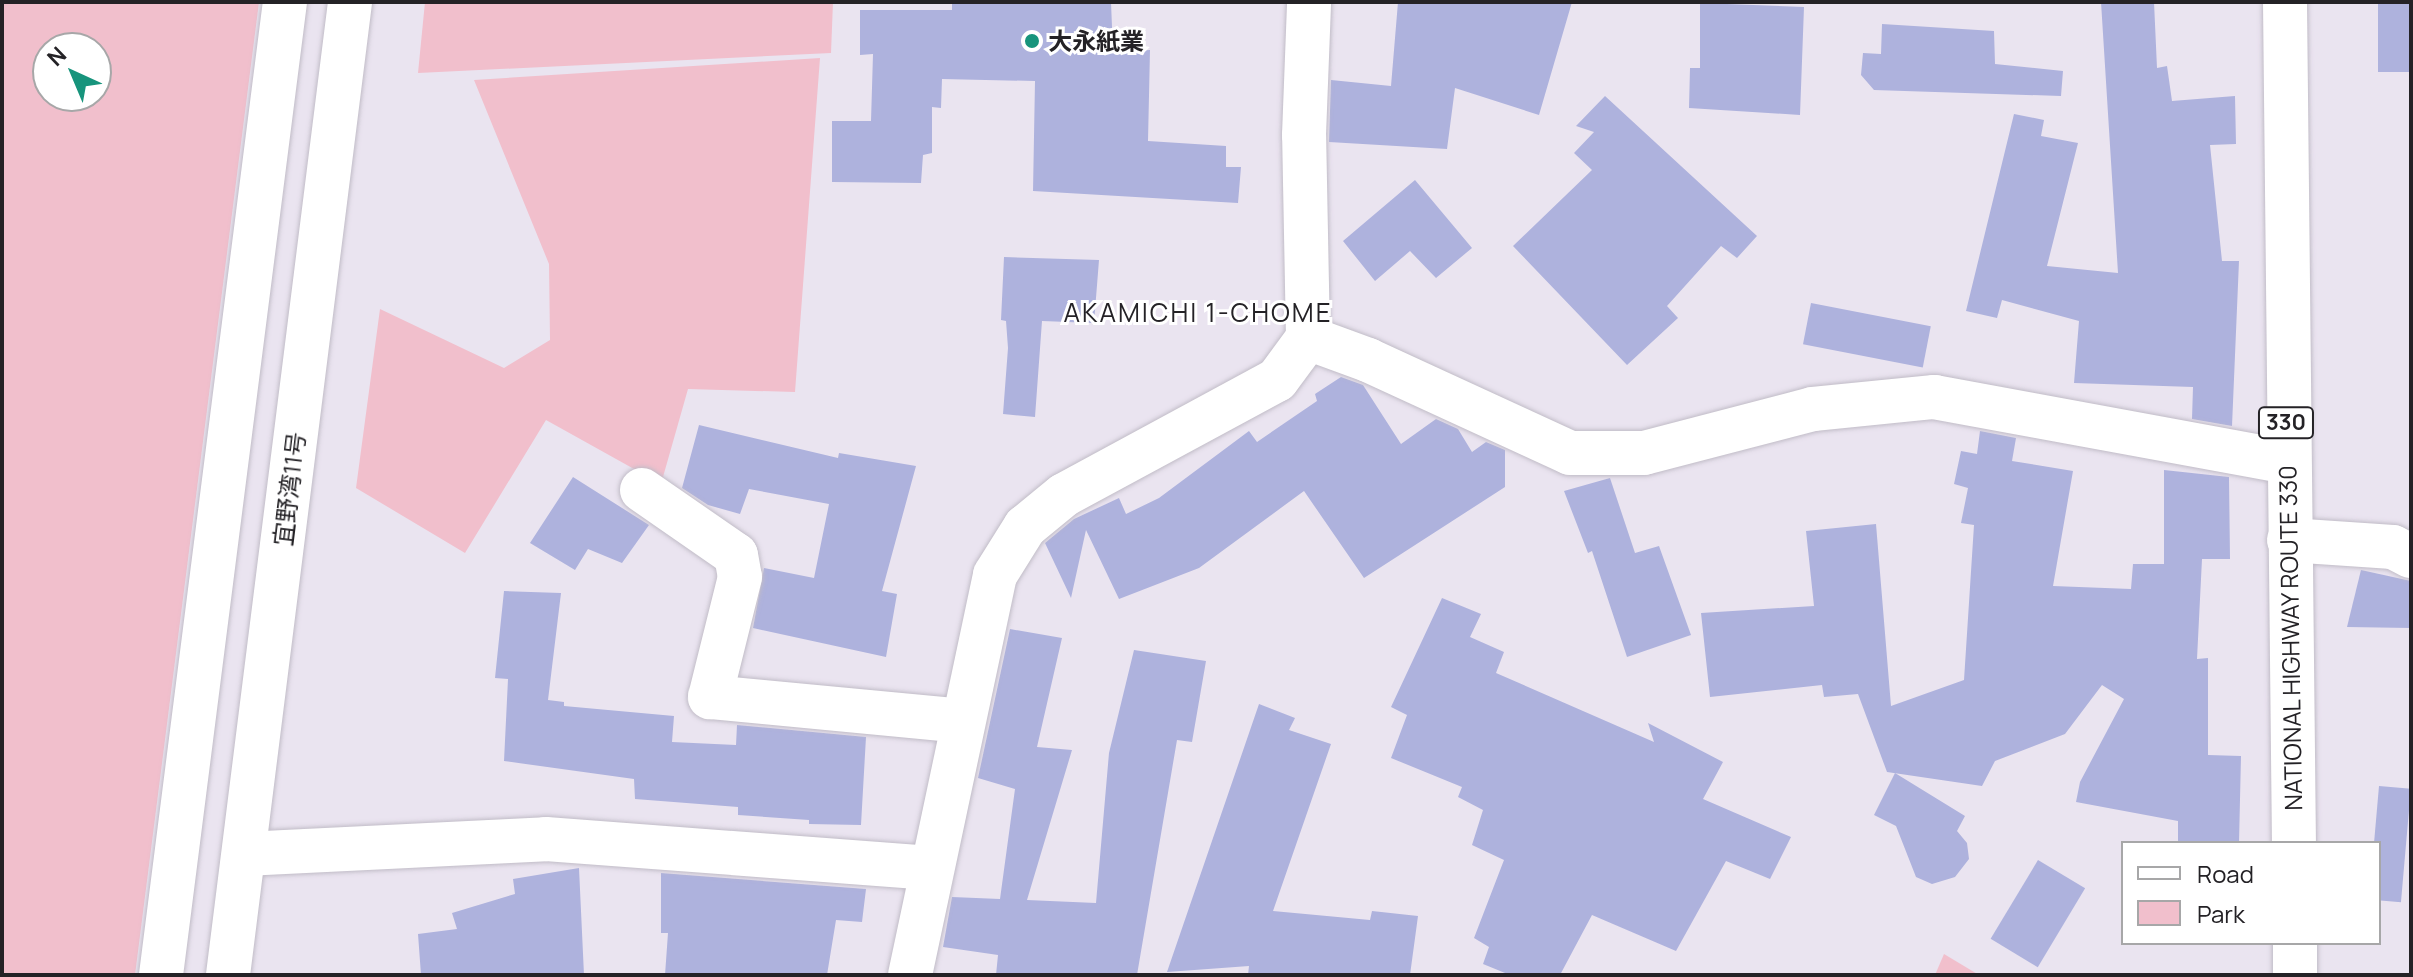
<!DOCTYPE html>
<html>
<head>
<meta charset="utf-8">
<style>
  body { margin:0 }
  #map { position:relative; width:2413px; height:977px; overflow:hidden; background:#eae4f0; font-family:Manrope,"Noto Sans JP",sans-serif }
  div>[style] { position:absolute }
  .green>* { inset:0; background:#f1bfcc }
  .building>* { inset:0; background:#aeb2dd; transform-origin:0 0 }
  .roads { filter:drop-shadow(0 0 2px #c1bcc7) drop-shadow(0 0 2px #c1bcc7) }
  .minor>* { height:44px; margin:-22px; padding:0 22px; transform-origin:22px; border-radius:22px; background:#fff }
  .highway>* { height:44px; margin:-22px; padding:0 22px; transform-origin:22px; border-radius:22px; background:#fff }
  .dots>* { width:22px; height:22px; translate:-50% -50%; box-sizing:border-box; border:4px solid #fff; border-radius:50% }
  span { translate:-50% -50%; white-space:nowrap; text-align:center; line-height:1.15; -webkit-text-stroke:6px #fff; paint-order:stroke }
  .shield-label span { padding:2px 6px; background:#fff; border:2px solid; border-radius:6px; -webkit-text-stroke-width:0 }
  .shield-label { font-size:22px; color:#242226; font-weight:700 }
  .poi-label { font-size:24px; color:#242226; font-weight:700 }
  .left { translate:0 -50%; text-align:left }
  .street-label { font-size:24px; color:#242226 }
  .neighbourhood-label { font-size:26px; color:#242226; letter-spacing:2px }
  .frame { position:absolute; inset:0; border:4px solid #242226; pointer-events:none }
  .legend { position:absolute; left:2121px; top:841px; width:260px; height:104px; box-sizing:border-box; background:#fff; border:2px solid #a7a7a8; margin:0; padding:10px 14px; list-style:none; font-size:24px; color:#242226 }
  .legend li { display:flex; align-items:center; gap:16px; height:40px }
  .legend b { width:40px; border:2px solid #a7a7a8 }
  .north { position:absolute; left:32px; top:32px; width:80px; height:80px; box-sizing:border-box; background:#fff; border:2px solid #a7a7a8; border-radius:50%; rotate:316deg; font-size:22px; font-weight:700; line-height:32px; text-align:center; color:#242226 }
  .north::after { content:''; display:block; margin:auto; width:28px; height:36px; background:#17947c; clip-path:polygon(50% 0,100% 100%,50% 72%,0 100%) }
</style>
</head>
<body>
<div id="map">
  <div class="green">
    <div style="clip-path:polygon(evenodd,2px 2px,259px 2px,135px 975px,2px 975px,2px 2px,48px 48px,96px 48px,96px 96px,48px 96px,48px 48px)"></div>
    <div style="clip-path:polygon(425px 2px,833px 2px,831px 53px,418px 73px)"></div>
    <div style="clip-path:polygon(820px 58px,795px 392px,688px 389px,661px 484px,546px 420px,465px 553px,356px 488px,380px 309px,504px 368px,550px 340px,549px 264px,474px 80px)"></div>
    <div style="clip-path:polygon(1944px 954px,1979px 975px,1935px 975px)"></div>
  </div>
  <div class="building">
    <div style="clip-path:polygon(952px 2px,1111px 2px,1113px 52px,1150px 50px,1148px 141px,1226px 146px,1226px 167px,1241px 167px,1238px 203px,1033px 191px,1035px 81px,942px 79px,941px 108px,932px 107px,932px 153px,923px 155px,921px 183px,832px 182px,832px 121px,871px 121px,873px 54px,860px 55px,860px 10px,952px 10px)"></div>
    <div style="clip-path:polygon(1398px 2px,1572px 2px,1539px 115px,1455px 88px,1447px 149px,1329px 142px,1331px 80px,1391px 86px)"></div>
    <div style="clip-path:polygon(2101px 2px,2154px 2px,2157px 68px,2167px 66px,2172px 101px,2235px 96px,2236px 144px,2210px 145px,2222px 261px,2239px 261px,2232px 426px,2192px 419px,2193px 387px,2074px 383px,2079px 321px,2002px 300px,1997px 318px,1966px 311px,2014px 114px,2044px 120px,2041px 136px,2078px 143px,2047px 266px,2118px 273px)"></div>
    <div style="left:2378px;top:2px;width:33px;height:70px"></div>
    <div style="clip-path:polygon(1700px 3px,1804px 7px,1800px 115px,1689px 108px,1690px 68px,1700px 68px)"></div>
    <div style="clip-path:polygon(1882px 24px,1994px 31px,1995px 64px,2063px 71px,2061px 96px,1874px 90px,1861px 75px,1863px 53px,1881px 54px)"></div>
    <div style="clip-path:polygon(1605px 96px,1757px 236px,1737px 258px,1721px 246px,1667px 306px,1678px 318px,1627px 365px,1513px 246px,1592px 170px,1574px 153px,1594px 132px,1576px 126px)"></div>
    <div style="clip-path:polygon(1415px 180px,1472px 248px,1436px 278px,1410px 251px,1375px 281px,1343px 241px)"></div>
    <div style="clip-path:polygon(1004px 257px,1099px 260px,1094px 323px,1042px 321px,1035px 417px,1003px 414px,1008px 348px,1006px 321px,1001px 320px)"></div>
    <div style="left:1811px;top:303px;width:122px;height:42px;rotate:11deg"></div>
    <div style="clip-path:polygon(1341px 377px,1363px 385px,1401px 444px,1436px 419px,1458px 429px,1472px 452px,1486px 442px,1505px 450px,1505px 487px,1364px 578px,1304px 491px,1199px 568px,1119px 599px,1086px 530px,1071px 598px,1045px 543px,1074px 519px,1119px 498px,1126px 514px,1159px 498px,1249px 431px,1257px 442px,1317px 401px,1315px 394px)"></div>
    <div style="clip-path:polygon(699px 425px,838px 458px,839px 453px,916px 466px,882px 591px,897px 594px,886px 657px,753px 628px,764px 568px,814px 578px,829px 504px,749px 489px,740px 514px,708px 505px,682px 488px)"></div>
    <div style="clip-path:polygon(1980px 431px,2016px 438px,2012px 461px,2073px 471px,2053px 586px,2131px 589px,2133px 564px,2164px 564px,2164px 470px,2229px 477px,2230px 559px,2202px 559px,2197px 659px,2208px 658px,2208px 755px,2241px 756px,2239px 843px,2178px 843px,2178px 821px,2076px 802px,2080px 782px,2124px 699px,2102px 685px,2065px 734px,1995px 761px,1982px 786px,1887px 772px,1858px 694px,1824px 697px,1822px 685px,1710px 697px,1701px 613px,1814px 606px,1806px 531px,1876px 524px,1891px 706px,1964px 680px,1974px 525px,1961px 523px,1968px 488px,1954px 484px,1961px 451px,1977px 454px)"></div>
    <div style="clip-path:polygon(573px 477px,649px 525px,622px 563px,588px 549px,575px 570px,530px 543px)"></div>
    <div style="clip-path:polygon(1610px 478px,1635px 553px,1659px 546px,1691px 635px,1627px 657px,1592px 551px,1588px 553px,1564px 491px)"></div>
    <div style="clip-path:polygon(2361px 570px,2411px 581px,2411px 628px,2347px 627px)"></div>
    <div style="clip-path:polygon(504px 591px,561px 593px,548px 700px,564px 702px,564px 706px,674px 716px,672px 742px,736px 745px,737px 725px,866px 737px,861px 825px,809px 824px,809px 820px,738px 815px,738px 807px,635px 799px,634px 779px,504px 761px,508px 679px,495px 678px)"></div>
    <div style="clip-path:polygon(1442px 598px,1481px 614px,1470px 637px,1504px 652px,1496px 673px,1654px 742px,1648px 723px,1723px 762px,1703px 799px,1791px 837px,1770px 879px,1726px 861px,1676px 951px,1592px 915px,1560px 975px,1510px 975px,1483px 964px,1489px 947px,1474px 938px,1504px 860px,1472px 845px,1483px 810px,1458px 797px,1462px 787px,1391px 758px,1407px 715px,1391px 707px)"></div>
    <div style="clip-path:polygon(1010px 629px,1062px 638px,1037px 747px,1072px 750px,1027px 900px,1096px 903px,1109px 753px,1134px 650px,1206px 661px,1192px 742px,1177px 740px,1137px 975px,996px 975px,998px 955px,943px 947px,952px 897px,1000px 899px,1015px 789px,978px 778px)"></div>
    <div style="clip-path:polygon(1259px 704px,1295px 718px,1289px 730px,1331px 744px,1273px 911px,1370px 920px,1372px 911px,1418px 916px,1410px 975px,1248px 975px,1249px 966px,1167px 972px)"></div>
    <div style="clip-path:polygon(1895px 773px,1965px 816px,1957px 831px,1967px 843px,1969px 859px,1955px 877px,1932px 884px,1916px 877px,1896px 826px,1874px 815px)"></div>
    <div style="left:2379px;top:786px;width:32px;height:114px;rotate:5deg"></div>
    <div style="left:2038px;top:860px;width:55px;height:92px;rotate:31deg"></div>
    <div style="clip-path:polygon(579px 868px,584px 975px,421px 975px,418px 934px,457px 929px,452px 913px,515px 894px,513px 879px)"></div>
    <div style="clip-path:polygon(661px 873px,866px 889px,862px 922px,836px 920px,827px 975px,665px 975px,668px 933px,661px 933px)"></div>
  </div>
  <div class="roads">
    <div class="minor">
      <div style="left:1308px;top:338px;width:64px;rotate:20.1deg"></div>
      <div style="left:1368px;top:360px;width:222px;rotate:24.7deg"></div>
      <div style="left:1570px;top:453px;width:74px"></div>
      <div style="left:1644px;top:453px;width:175px;rotate:-14.6deg"></div>
      <div style="left:1813px;top:409px;width:122px;rotate:-5.7deg"></div>
      <div style="left:1934px;top:397px;width:359px;rotate:10.4deg"></div>
      <div style="left:642px;top:490px;width:114px;rotate:34.7deg"></div>
      <div style="left:736px;top:555px;width:22px;rotate:80deg"></div>
      <div style="left:740px;top:577px;width:124px;rotate:104deg"></div>
      <div style="left:710px;top:697px;width:254px;rotate:5.4deg"></div>
      <div style="left:2289px;top:540px;width:104px;rotate:3.9deg"></div>
      <div style="left:2393px;top:547px;width:20px;rotate:27deg"></div>
      <div style="left:244px;top:854px;width:302px;rotate:-2.8deg"></div>
      <div style="left:546px;top:839px;width:386px;rotate:4.3deg"></div>
      <div style="left:161px;top:975px;width:981px;rotate:-82.74deg"></div>
      <div style="left:228px;top:975px;width:981px;rotate:-82.85deg"></div>
      <div style="left:910px;top:975px;width:409px;rotate:-78deg"></div>
      <div style="left:995px;top:575px;width:57px;rotate:-58deg"></div>
      <div style="left:1025px;top:527px;width:50px;rotate:-39.4deg"></div>
      <div style="left:1064px;top:495px;width:242px;rotate:-28.4deg"></div>
      <div style="left:1277px;top:380px;width:52px;rotate:-53.6deg"></div>
      <div style="left:1308px;top:338px;width:203px;rotate:-91.1deg"></div>
      <div style="left:1304px;top:135px;width:133px;rotate:-87.8deg"></div>
    </div>
    <div class="highway">
      <div style="left:2285px;top:2px;width:841px;rotate:89.39deg"></div>
      <div style="left:2295px;top:943px;width:32px;rotate:90deg"></div>
    </div>
  </div>
  <div class="dots">
    <div style="left:1032px;top:41px;background:#17947c"></div>
  </div>
  <div class="shield-label">
    <span style="left:2286px;top:423px">330</span>
  </div>
  <div class="poi-label">
    <span class="left" style="left:1048px;top:41px">大永紙業</span>
  </div>
  <div class="street-label">
    <span style="left:289px;top:489px;rotate:-83deg">宜野湾11号</span>
    <span style="left:2290px;top:638px;rotate:-91deg">NATIONAL HIGHWAY ROUTE 330</span>
  </div>
  <div class="neighbourhood-label">
    <span style="left:1198px;top:313px">AKAMICHI 1-CHOME</span>
  </div>
  <div class="frame"></div>
  <ul class="legend">
  <li><b style="height:10px;background:#fff"></b>Road</li>
  <li><b style="height:22px;background:#f1bfcc"></b>Park</li>
  </ul>
  <div class="north">N</div>
</div>
</body>
</html>
